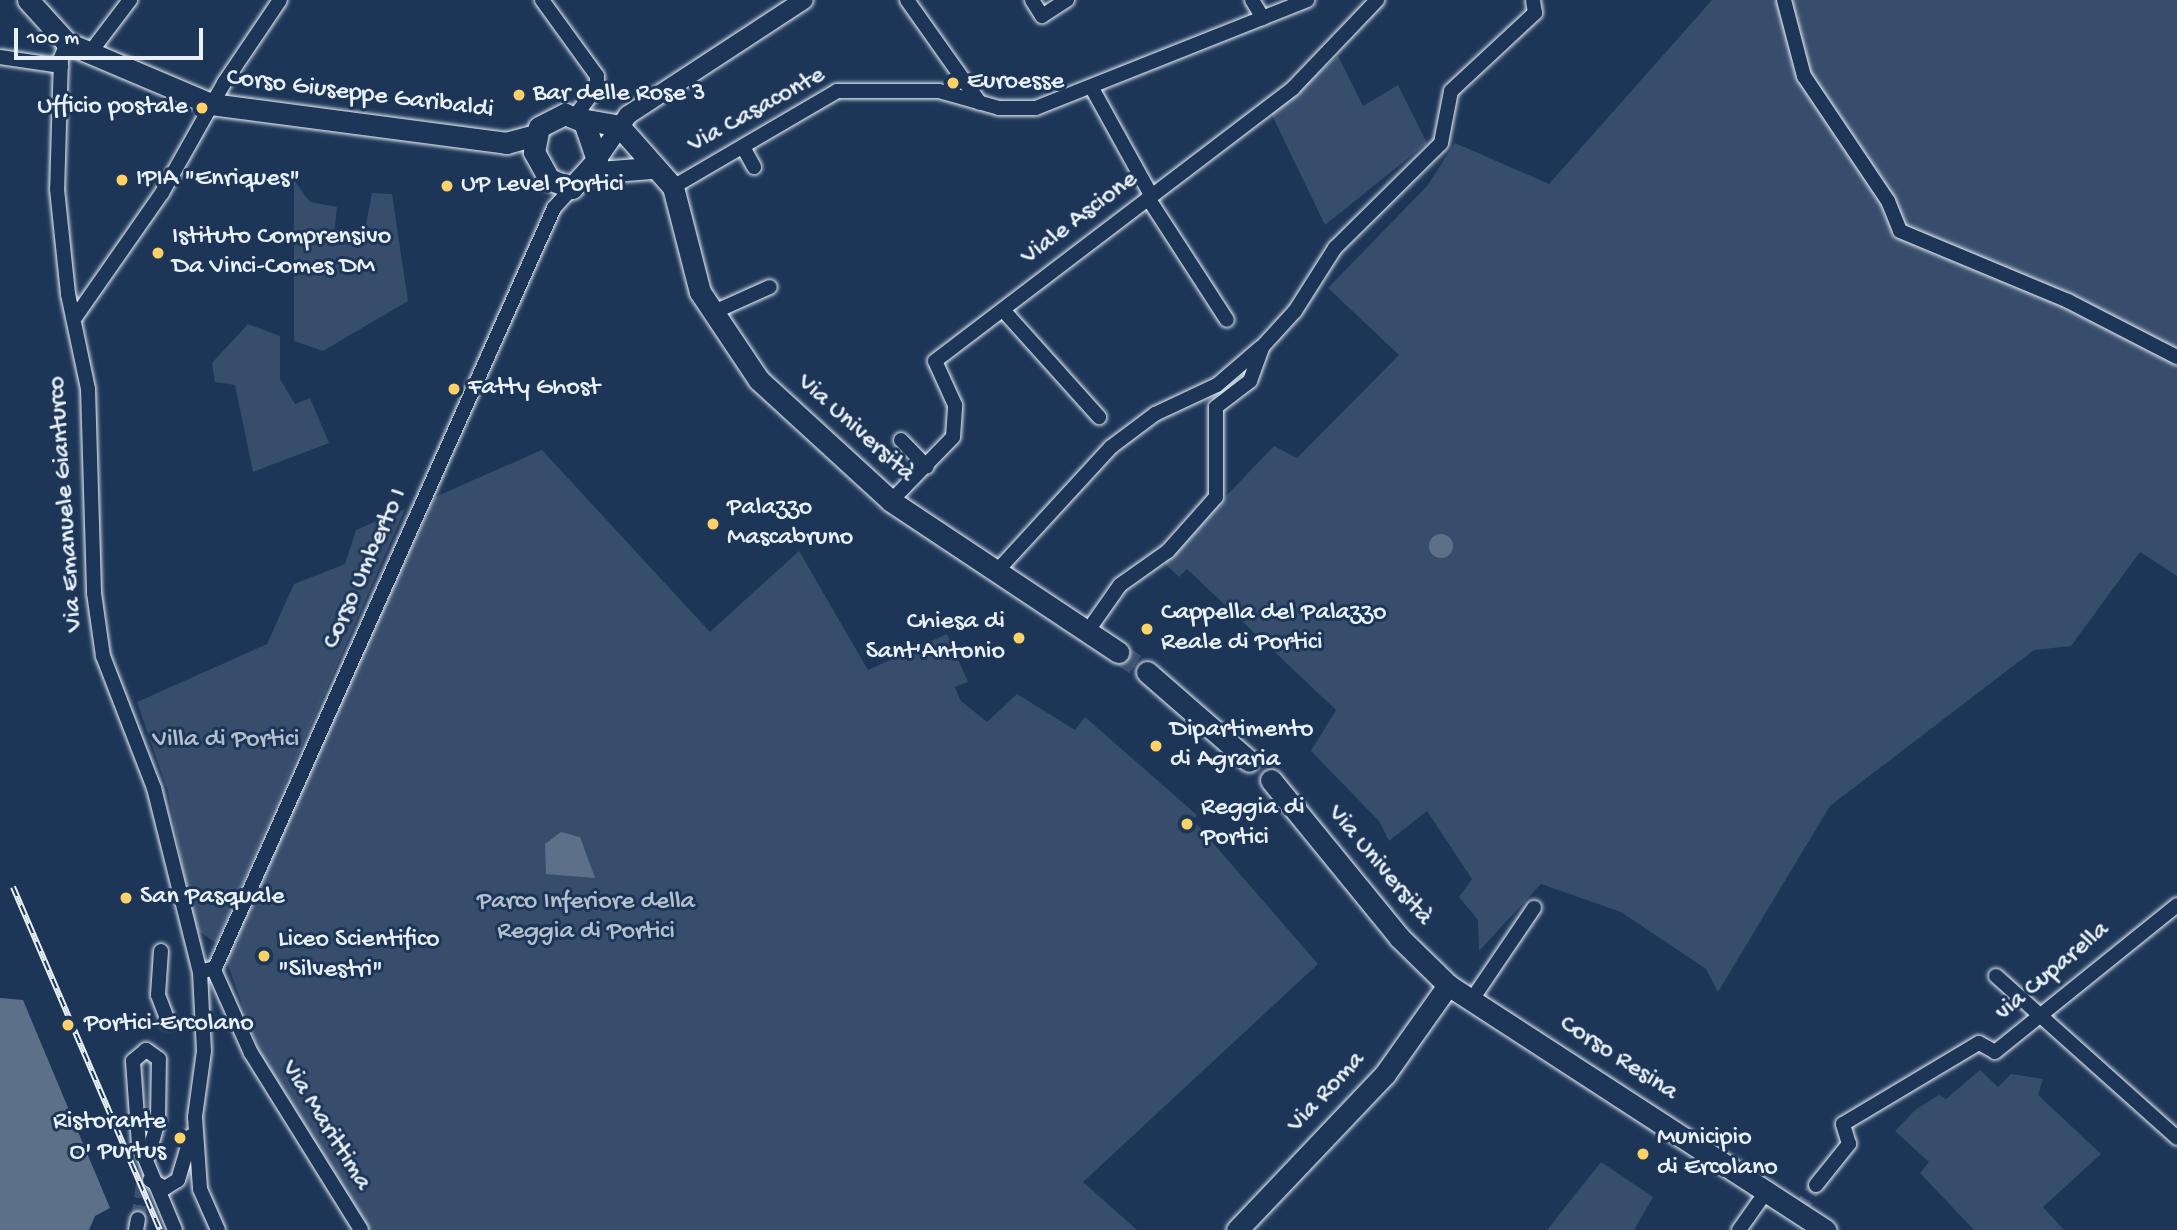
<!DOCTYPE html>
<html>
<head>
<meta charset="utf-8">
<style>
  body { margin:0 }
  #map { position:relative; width:2177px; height:1230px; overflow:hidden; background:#1d3557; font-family:"Gochi Hand",sans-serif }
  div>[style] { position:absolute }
  .green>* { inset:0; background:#374d6c }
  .water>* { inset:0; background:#5d7089 }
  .round { border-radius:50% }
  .minor-tunnel>* { height:14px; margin-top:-7px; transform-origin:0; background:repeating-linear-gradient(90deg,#3b516f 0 14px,transparent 0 21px) }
  .primary-tunnel>* { height:21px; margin-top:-10.5px; transform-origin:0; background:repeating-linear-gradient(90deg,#3b516f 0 21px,transparent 0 31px) }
  .roads { filter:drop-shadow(0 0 2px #e8f1f8) drop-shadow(0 0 2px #e8f1f8) }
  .minor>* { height:14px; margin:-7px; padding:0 7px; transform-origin:7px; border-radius:7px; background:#1d3557 }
  .tertiary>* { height:18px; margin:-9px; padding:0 9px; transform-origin:9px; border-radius:9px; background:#1d3557 }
  .primary>* { height:21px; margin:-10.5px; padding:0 10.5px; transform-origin:10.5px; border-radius:10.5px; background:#1d3557 }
  .rail>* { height:6px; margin-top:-3px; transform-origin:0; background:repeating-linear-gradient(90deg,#1d3557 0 10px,#e8f1f8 0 20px); box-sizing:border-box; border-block:2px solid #e8f1f8 }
  .dots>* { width:19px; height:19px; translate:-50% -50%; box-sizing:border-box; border:4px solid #1d3557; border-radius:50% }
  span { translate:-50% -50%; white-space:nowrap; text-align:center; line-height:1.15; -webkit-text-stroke:6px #1d3557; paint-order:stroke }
  .poi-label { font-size:26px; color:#e8f1f8 }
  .left { translate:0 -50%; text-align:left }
  .right { translate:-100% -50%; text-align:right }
  .street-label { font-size:26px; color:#e8f1f8 }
  .park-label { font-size:26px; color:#b3c0ce }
  .scale { position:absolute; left:14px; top:28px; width:189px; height:32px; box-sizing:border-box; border:4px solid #e8f1f8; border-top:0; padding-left:9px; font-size:21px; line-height:24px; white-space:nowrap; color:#e8f1f8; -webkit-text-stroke:5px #1d3557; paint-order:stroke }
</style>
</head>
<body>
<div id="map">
  <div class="green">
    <div style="clip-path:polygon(1712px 0,2177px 0,2177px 576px,2140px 552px,2071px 646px,2034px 650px,1830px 806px,1718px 992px,1706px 969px,1621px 912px,1541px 884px,1479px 951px,1478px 920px,1459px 897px,1472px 879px,1427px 811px,1389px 841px,1379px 821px,1311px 751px,1336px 710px,1187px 569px,1179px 577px,1163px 562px,1274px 446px,1297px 458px,1399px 355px,1328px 288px,1427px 186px,1455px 143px,1549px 184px)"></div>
    <div style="clip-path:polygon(1338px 56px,1363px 106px,1398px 85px,1427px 143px,1325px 225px,1271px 113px)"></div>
    <div style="clip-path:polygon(294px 180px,310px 202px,337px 207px,334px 235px,343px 244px,364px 234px,372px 193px,392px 194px,408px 301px,323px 351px,294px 341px)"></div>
    <div style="clip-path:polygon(248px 324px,280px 336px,280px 379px,295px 404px,310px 398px,329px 443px,253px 472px,235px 385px,215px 382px,212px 363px)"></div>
    <div style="clip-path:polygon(542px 450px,710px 632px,799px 551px,868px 670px,947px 634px,968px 682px,955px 687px,960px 700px,987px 722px,1017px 694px,1075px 730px,1085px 717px,1197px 815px,1193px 820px,1318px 964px,1083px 1182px,1137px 1230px,367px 1230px,259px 1051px,224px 954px,435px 497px)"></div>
    <div style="clip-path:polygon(405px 509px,216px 943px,194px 928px,168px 791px,137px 702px,267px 644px,294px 584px,345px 564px,356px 530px)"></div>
    <div style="clip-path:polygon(1980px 1070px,1998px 1087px,2011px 1074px,2043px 1079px,2038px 1095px,2101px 1154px,2043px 1207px,2064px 1230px,1974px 1230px,1920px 1173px,1929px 1162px,1895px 1131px,1915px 1110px,1939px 1095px,1946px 1099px)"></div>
    <div style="clip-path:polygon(1601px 1162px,1653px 1197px,1634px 1230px,1547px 1230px)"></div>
  </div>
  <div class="water">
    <div class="round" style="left:1429px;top:534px;width:24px;height:24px"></div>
    <div style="clip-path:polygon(561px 832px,580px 837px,595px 878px,546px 874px,545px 844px)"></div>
    <div style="clip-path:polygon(0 998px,23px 1000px,110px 1208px,95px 1216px,89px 1230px,0 1230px)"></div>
  </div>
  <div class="minor-tunnel">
    <div style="left:1799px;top:1211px;width:31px;rotate:-57deg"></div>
    <div style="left:138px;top:1219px;width:63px;rotate:-81.7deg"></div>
  </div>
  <div class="primary-tunnel">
    <div style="left:1118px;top:652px;width:35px;rotate:35deg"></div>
  </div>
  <div class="roads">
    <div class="minor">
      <div style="left:542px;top:0;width:94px;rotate:54.1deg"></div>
      <div style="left:597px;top:76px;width:11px;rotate:90deg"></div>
      <div style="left:597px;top:87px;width:36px;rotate:127deg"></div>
      <div style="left:907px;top:0;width:126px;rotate:54.7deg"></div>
      <div style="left:1032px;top:0;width:19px;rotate:58deg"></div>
      <div style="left:1042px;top:16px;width:30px;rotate:-33deg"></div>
      <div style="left:1252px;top:0;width:21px;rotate:59deg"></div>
      <div style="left:1784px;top:0;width:79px;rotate:75.3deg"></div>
      <div style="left:1804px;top:76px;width:151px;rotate:56.1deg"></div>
      <div style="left:1888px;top:201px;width:32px;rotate:68deg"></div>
      <div style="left:1900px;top:231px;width:182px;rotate:22.6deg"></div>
      <div style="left:2068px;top:301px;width:123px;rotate:27.2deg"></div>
      <div style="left:67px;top:43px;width:16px;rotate:112deg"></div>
      <div style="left:61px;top:58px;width:131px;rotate:91.7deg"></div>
      <div style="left:57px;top:189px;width:106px;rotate:84deg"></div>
      <div style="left:68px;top:294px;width:97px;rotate:78.1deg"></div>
      <div style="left:88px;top:389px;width:204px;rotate:88.3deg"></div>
      <div style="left:94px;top:593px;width:64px;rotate:81.9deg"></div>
      <div style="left:103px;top:656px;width:142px;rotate:68.9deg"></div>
      <div style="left:154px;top:788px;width:190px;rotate:76deg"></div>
      <div style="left:200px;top:972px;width:79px;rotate:87.1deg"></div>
      <div style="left:204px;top:1051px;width:67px;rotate:97.8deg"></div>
      <div style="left:195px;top:1117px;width:72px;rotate:86deg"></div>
      <div style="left:200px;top:1189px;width:45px;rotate:66.3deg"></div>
      <div style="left:89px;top:54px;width:68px;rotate:-52.8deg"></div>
      <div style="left:0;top:57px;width:62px;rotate:8.4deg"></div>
      <div style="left:1093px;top:90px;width:120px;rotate:61.1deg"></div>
      <div style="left:743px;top:147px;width:23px;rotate:61deg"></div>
      <div style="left:673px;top:187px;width:190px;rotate:-30.3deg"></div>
      <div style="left:837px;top:91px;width:102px"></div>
      <div style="left:939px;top:91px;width:62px;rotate:15.8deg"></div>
      <div style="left:999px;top:108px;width:37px"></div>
      <div style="left:1036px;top:108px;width:292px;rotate:-21.7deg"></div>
      <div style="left:1148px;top:198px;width:145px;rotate:57.1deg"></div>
      <div style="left:1003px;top:310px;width:144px;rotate:48.1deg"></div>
      <div style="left:714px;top:312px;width:61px;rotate:-24.1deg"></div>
      <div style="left:74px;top:319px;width:154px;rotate:-55.1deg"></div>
      <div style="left:162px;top:193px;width:126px;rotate:-60.6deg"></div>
      <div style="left:224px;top:83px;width:100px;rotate:-56deg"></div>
      <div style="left:901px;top:440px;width:37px;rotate:46deg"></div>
      <div style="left:891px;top:501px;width:89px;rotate:-45.9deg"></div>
      <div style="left:953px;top:437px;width:32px;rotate:-86deg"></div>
      <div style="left:955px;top:405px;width:48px;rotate:-114.4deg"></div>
      <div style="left:935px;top:361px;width:450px;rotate:-37.3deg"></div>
      <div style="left:1293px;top:88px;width:122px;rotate:-46.3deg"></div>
      <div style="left:997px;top:571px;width:168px;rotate:-47.4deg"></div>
      <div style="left:1111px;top:447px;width:55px;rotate:-36.9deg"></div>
      <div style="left:1155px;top:414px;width:68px;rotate:-25.1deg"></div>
      <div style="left:1217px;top:385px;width:57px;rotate:-40.7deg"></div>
      <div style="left:1087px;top:632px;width:57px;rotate:-54.9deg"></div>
      <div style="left:1120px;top:585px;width:59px;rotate:-35.3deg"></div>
      <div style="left:1168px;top:551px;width:72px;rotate:-48.4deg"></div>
      <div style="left:1216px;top:497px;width:90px;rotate:-90deg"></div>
      <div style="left:1216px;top:407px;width:43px;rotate:-37.4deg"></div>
      <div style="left:1250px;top:381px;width:37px;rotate:-70deg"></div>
      <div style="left:1263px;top:346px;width:47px;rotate:-47.6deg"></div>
      <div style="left:1295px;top:311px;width:75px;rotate:-57.6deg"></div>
      <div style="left:1335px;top:248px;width:149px;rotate:-44.7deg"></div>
      <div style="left:1441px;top:143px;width:53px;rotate:-79.1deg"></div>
      <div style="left:1451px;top:91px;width:115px;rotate:-42.9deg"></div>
      <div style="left:1535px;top:13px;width:13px;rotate:-99deg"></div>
      <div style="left:161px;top:951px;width:44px;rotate:93.9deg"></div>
      <div style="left:158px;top:995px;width:28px;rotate:69deg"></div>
      <div style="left:214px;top:970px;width:91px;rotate:66deg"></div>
      <div style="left:251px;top:1053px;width:208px;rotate:58.1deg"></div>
      <div style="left:200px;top:972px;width:16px;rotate:-15deg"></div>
      <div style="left:215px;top:968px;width:832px;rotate:-65.96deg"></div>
      <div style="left:554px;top:208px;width:27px;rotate:-48deg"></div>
      <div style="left:1996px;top:976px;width:243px;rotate:41.8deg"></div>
      <div style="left:1473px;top:998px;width:109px;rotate:-55.9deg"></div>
      <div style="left:148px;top:1156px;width:37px;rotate:-74deg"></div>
      <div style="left:158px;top:1120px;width:61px;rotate:-89.1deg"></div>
      <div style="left:159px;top:1059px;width:16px;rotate:-145deg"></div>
      <div style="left:146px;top:1050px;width:17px;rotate:140deg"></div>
      <div style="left:133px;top:1061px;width:83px;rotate:85.9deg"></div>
      <div style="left:139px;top:1144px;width:93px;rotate:67.3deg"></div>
      <div style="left:150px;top:1180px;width:17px;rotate:28deg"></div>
      <div style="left:165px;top:1188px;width:15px;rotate:-32deg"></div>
      <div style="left:178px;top:1180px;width:46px;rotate:-73.5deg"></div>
      <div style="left:1816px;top:1185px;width:53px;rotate:-51.2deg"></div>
      <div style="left:1849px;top:1144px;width:21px;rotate:-107deg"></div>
      <div style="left:1843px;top:1124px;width:158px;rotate:-30.8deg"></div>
      <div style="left:1979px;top:1043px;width:18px;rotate:29deg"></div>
      <div style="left:1995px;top:1052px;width:234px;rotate:-38.9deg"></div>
      <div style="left:136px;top:1230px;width:11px;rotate:-80deg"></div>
      <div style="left:1739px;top:1230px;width:50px;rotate:-54.7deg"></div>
    </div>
    <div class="tertiary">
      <div style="left:597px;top:160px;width:55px;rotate:-55.4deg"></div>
      <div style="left:628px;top:115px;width:210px;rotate:-33.2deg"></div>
    </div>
    <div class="primary">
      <div style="left:28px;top:0;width:58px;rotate:47.8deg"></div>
      <div style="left:67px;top:43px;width:156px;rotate:23deg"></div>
      <div style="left:211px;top:104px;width:298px;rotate:7.5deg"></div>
      <div style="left:506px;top:143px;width:31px;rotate:-15deg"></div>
      <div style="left:565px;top:114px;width:21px;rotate:23deg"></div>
      <div style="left:584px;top:122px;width:40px;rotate:71.1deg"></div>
      <div style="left:597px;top:160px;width:38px;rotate:132deg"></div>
      <div style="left:572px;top:188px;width:25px;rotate:-159deg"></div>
      <div style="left:549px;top:179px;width:31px;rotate:-119deg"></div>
      <div style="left:534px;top:152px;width:25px;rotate:-79deg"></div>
      <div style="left:539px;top:127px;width:29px;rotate:-27deg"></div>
      <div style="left:581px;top:119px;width:39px;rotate:10deg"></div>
      <div style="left:619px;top:126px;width:81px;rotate:48.5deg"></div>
      <div style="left:673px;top:187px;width:108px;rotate:75.6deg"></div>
      <div style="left:700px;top:292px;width:106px;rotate:56.2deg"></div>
      <div style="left:759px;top:380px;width:179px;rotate:42.5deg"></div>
      <div style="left:891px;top:501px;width:273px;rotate:33.6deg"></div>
      <div style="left:587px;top:173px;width:63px;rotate:-4.5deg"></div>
      <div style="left:1147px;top:672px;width:135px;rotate:41.1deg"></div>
      <div style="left:1271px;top:780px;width:203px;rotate:50.8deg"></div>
      <div style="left:1399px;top:937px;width:69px;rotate:44.4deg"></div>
      <div style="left:1448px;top:985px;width:450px;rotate:33deg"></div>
      <div style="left:1237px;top:1230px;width:215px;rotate:-46.5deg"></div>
      <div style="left:1385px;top:1074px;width:109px;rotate:-54.7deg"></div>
    </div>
  </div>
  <div class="rail">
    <div style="left:13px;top:887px;width:373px;rotate:66.8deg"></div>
  </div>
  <div class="dots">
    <div style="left:953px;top:83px;background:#ffd166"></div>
    <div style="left:519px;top:95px;background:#ffd166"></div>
    <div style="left:202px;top:108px;background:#ffd166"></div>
    <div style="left:122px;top:180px;background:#ffd166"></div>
    <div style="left:447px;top:186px;background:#ffd166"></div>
    <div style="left:158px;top:253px;background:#ffd166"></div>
    <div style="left:454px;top:389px;background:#ffd166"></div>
    <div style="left:713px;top:524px;background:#ffd166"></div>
    <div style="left:1147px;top:629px;background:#ffd166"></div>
    <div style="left:1019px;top:638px;background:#ffd166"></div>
    <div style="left:1156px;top:746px;background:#ffd166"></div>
    <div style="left:1187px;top:824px;background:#ffd166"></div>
    <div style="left:126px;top:898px;background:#ffd166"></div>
    <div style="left:264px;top:956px;background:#ffd166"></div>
    <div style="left:68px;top:1025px;background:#ffd166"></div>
    <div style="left:180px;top:1138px;background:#ffd166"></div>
    <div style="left:1643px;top:1154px;background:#ffd166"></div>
  </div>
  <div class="poi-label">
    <span class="left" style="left:967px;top:83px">Euroesse</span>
    <span class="left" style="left:533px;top:95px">Bar delle Rose 3</span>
    <span class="right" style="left:188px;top:108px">Ufficio postale</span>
    <span class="left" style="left:136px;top:180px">IPIA "Enriques"</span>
    <span class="left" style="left:461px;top:186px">UP Level Portici</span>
    <span class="left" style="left:172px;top:253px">Istituto Comprensivo<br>Da Vinci-Comes DM</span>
    <span class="left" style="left:468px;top:389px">Fatty Ghost</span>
    <span class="left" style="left:727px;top:524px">Palazzo<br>Mascabruno</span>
    <span class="left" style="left:1161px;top:629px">Cappella del Palazzo<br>Reale di Portici</span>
    <span class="right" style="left:1005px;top:638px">Chiesa di<br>Sant'Antonio</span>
    <span class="left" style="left:1170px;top:746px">Dipartimento<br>di Agraria</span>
    <span class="left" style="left:1201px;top:824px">Reggia di<br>Portici</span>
    <span class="left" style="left:140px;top:898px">San Pasquale</span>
    <span class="left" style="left:278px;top:956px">Liceo Scientifico<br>"Silvestri"</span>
    <span class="left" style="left:84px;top:1025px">Portici-Ercolano</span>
    <span class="right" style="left:166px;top:1138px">Ristorante<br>O' Purtus</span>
    <span class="left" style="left:1657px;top:1154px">Municipio<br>di Ercolano</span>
  </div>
  <div class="street-label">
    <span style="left:360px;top:95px;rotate:7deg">Corso Giuseppe Garibaldi</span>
    <span style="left:757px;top:111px;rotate:-29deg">Via Casaconte</span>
    <span style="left:1080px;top:219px;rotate:-37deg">Viale Ascione</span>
    <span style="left:855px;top:429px;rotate:42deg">Via Università</span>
    <span style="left:67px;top:504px;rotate:-94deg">Via Emanuele Gianturco</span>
    <span style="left:366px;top:569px;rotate:-66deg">Corso Umberto I</span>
    <span style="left:1379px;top:866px;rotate:50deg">Via Università</span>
    <span style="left:2053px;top:972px;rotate:-40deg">via Cuparella</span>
    <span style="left:1618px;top:1059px;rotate:33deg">Corso Resina</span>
    <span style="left:1327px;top:1093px;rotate:-47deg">Via Roma</span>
    <span style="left:325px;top:1126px;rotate:58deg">Via Marittima</span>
  </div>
  <div class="park-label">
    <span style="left:226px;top:741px">Villa di Portici</span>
    <span style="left:586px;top:918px">Parco Inferiore della<br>Reggia di Portici</span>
  </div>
  <div class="scale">100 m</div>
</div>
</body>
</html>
